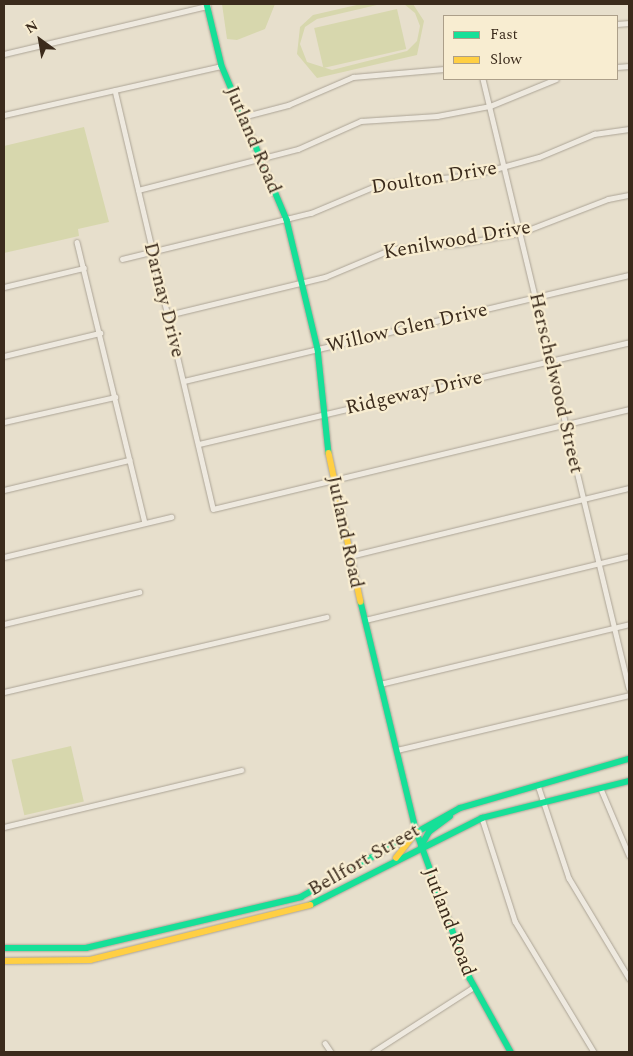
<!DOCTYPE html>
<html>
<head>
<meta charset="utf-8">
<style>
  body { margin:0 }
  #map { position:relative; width:633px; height:1056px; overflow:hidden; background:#e7dfcc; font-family:Spectral,serif }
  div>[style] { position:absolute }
  .green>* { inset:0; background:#d7d7ad; transform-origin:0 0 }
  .roads { filter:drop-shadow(0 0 1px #aca496) drop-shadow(0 0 1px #aca496) }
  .street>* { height:4.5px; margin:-2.25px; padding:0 2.25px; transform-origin:2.25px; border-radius:2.25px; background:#eee9df }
  .fast>* { height:5.5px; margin:-2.75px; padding:0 2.75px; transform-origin:2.75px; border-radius:2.75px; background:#16e098 }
  .slow>* { height:5.5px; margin:-2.75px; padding:0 2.75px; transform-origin:2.75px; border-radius:2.75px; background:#ffcf43 }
  span { translate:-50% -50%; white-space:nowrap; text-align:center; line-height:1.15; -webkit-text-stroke:4.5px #f8edd1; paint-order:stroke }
  .street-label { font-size:20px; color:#3b2b1c }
  .frame { position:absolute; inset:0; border:5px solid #3b2b1c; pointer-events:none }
  .legend { position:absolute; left:443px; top:15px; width:175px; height:65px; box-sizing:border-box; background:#f8edd1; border:1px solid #ac9f89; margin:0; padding:6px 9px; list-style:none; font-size:15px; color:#3b2b1c }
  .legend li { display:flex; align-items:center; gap:10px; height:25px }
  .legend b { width:25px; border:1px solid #ac9f89 }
  .north { position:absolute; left:15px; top:15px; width:50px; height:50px; -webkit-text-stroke:4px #f8edd1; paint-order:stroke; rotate:328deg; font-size:14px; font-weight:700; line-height:20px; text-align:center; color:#3b2b1c }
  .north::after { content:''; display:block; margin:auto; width:18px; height:22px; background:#3b2b1c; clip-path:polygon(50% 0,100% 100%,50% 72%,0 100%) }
</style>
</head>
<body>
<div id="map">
  <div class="green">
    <div style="clip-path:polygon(222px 4px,275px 4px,265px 29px,237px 40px,227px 39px)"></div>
    <div style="clip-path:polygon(361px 4px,381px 4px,317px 19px,305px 27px,300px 44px,307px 62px,332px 70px,407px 51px,417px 41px,420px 26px,415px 13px,404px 4px,413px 4px,424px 21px,417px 55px,317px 78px,297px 54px,300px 27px,313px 15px)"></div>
    <div style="left:397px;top:9px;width:41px;height:85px;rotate:77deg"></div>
    <div style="clip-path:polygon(84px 127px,109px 222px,78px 229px,79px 236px,4px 253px,4px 146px)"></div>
    <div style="left:71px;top:746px;width:57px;height:61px;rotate:77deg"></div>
  </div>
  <div class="roads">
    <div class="street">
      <div style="left:617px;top:24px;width:12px;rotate:-5deg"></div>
      <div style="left:4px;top:54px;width:209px;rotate:-13.3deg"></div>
      <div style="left:617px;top:67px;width:12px;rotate:-5deg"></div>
      <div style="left:483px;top:79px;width:626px;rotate:76.52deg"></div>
      <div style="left:115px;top:90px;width:430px;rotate:76.8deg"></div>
      <div style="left:213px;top:509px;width:428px;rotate:-13.5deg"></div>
      <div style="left:4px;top:115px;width:223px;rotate:-12.7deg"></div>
      <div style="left:242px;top:117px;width:48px;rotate:-14.6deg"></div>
      <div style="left:288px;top:105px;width:71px;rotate:-23.3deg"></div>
      <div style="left:353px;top:77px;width:91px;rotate:-5deg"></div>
      <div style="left:138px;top:190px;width:165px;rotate:-14.4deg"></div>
      <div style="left:298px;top:149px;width:69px;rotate:-24deg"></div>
      <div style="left:361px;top:121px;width:76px;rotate:-3.8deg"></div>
      <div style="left:437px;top:116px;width:54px;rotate:-10.7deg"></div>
      <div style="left:490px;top:106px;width:71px;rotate:-22.2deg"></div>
      <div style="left:77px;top:242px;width:289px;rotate:76.4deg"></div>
      <div style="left:122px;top:259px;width:195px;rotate:-13.7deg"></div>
      <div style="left:311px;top:213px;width:75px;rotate:-22.8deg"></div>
      <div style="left:380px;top:184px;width:93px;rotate:-5.5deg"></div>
      <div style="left:473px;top:175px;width:68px;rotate:-15.3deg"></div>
      <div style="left:539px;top:157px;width:60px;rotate:-22.7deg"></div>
      <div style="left:594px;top:134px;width:35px;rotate:-8deg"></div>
      <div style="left:4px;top:287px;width:82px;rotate:-13.4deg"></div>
      <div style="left:168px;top:315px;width:162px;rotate:-13.6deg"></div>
      <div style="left:325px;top:277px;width:73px;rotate:-22.7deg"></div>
      <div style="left:392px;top:249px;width:66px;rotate:-4.3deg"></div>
      <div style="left:458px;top:244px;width:63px;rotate:-10.1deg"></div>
      <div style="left:520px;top:233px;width:94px;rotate:-21.1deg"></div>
      <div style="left:608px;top:199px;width:21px;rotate:-11deg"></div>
      <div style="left:4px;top:356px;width:99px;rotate:-13.5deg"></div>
      <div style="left:184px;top:381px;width:457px;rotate:-13.4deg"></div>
      <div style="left:4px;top:422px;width:114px;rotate:-12.7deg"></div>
      <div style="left:199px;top:444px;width:442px;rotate:-13.3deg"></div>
      <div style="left:4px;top:490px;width:129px;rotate:-13.5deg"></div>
      <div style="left:350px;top:556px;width:287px;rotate:-13.7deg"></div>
      <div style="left:4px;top:557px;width:172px;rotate:-13.5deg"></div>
      <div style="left:365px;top:620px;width:272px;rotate:-13.6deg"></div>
      <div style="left:4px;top:624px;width:139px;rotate:-13.3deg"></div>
      <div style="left:380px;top:684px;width:256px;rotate:-13.5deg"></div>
      <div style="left:4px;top:692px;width:331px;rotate:-13.1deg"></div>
      <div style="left:397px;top:750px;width:238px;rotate:-13.3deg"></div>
      <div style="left:538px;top:785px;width:98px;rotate:71.6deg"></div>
      <div style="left:569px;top:878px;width:117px;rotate:59deg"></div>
      <div style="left:601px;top:789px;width:72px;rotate:67deg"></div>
      <div style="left:482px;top:818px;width:108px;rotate:72.2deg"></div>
      <div style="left:515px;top:921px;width:153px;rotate:58.9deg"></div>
      <div style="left:4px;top:827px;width:244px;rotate:-13.5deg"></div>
      <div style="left:325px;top:1043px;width:11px;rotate:56deg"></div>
      <div style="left:373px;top:1052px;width:120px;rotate:-32.8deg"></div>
    </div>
    <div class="fast">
      <div style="left:207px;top:4px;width:64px;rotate:76.4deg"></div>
      <div style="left:222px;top:66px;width:167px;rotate:67.1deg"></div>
      <div style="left:287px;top:220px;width:133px;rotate:76.5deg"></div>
      <div style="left:318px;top:349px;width:105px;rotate:84deg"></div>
      <div style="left:361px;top:602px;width:235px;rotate:76.4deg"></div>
      <div style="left:416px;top:830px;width:158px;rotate:70deg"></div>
      <div style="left:470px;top:978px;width:85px;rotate:61deg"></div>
      <div style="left:421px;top:846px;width:16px;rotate:-60deg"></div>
      <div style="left:429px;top:832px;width:26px;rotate:-37deg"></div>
      <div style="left:310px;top:905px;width:193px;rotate:-26.8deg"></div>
      <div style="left:482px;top:818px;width:152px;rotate:-14.1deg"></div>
      <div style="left:4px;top:948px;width:82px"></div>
      <div style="left:86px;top:948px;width:221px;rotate:-13.3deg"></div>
      <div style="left:301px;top:897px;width:182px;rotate:-29.2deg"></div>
      <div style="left:460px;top:808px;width:176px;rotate:-16.2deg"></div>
    </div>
    <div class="slow">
      <div style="left:329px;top:453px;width:152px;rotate:77.9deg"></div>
      <div style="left:396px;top:858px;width:33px;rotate:-52deg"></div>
      <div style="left:4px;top:961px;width:86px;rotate:-0.7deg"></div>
      <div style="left:90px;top:960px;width:227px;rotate:-14deg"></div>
    </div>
  </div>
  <div class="street-label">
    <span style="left:253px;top:140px;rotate:67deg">Jutland Road</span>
    <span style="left:434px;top:178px;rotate:-9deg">Doulton Drive</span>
    <span style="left:457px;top:240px;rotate:-10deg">Kenilwood Drive</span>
    <span style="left:164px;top:300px;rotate:76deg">Darnay Drive</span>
    <span style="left:407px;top:328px;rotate:-13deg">Willow Glen Drive</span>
    <span style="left:556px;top:383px;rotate:77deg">Herschelwood Street</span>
    <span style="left:414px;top:393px;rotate:-13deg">Ridgeway Drive</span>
    <span style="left:345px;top:532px;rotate:78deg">Jutland Road</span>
    <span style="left:364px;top:860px;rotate:-30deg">Bellfort Street</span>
    <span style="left:449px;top:922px;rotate:69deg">Jutland Road</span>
  </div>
  <div class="frame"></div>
  <ul class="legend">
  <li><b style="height:6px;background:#16e098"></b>Fast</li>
  <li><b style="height:6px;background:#ffcf43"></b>Slow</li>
  </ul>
  <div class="north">N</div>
</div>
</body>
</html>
